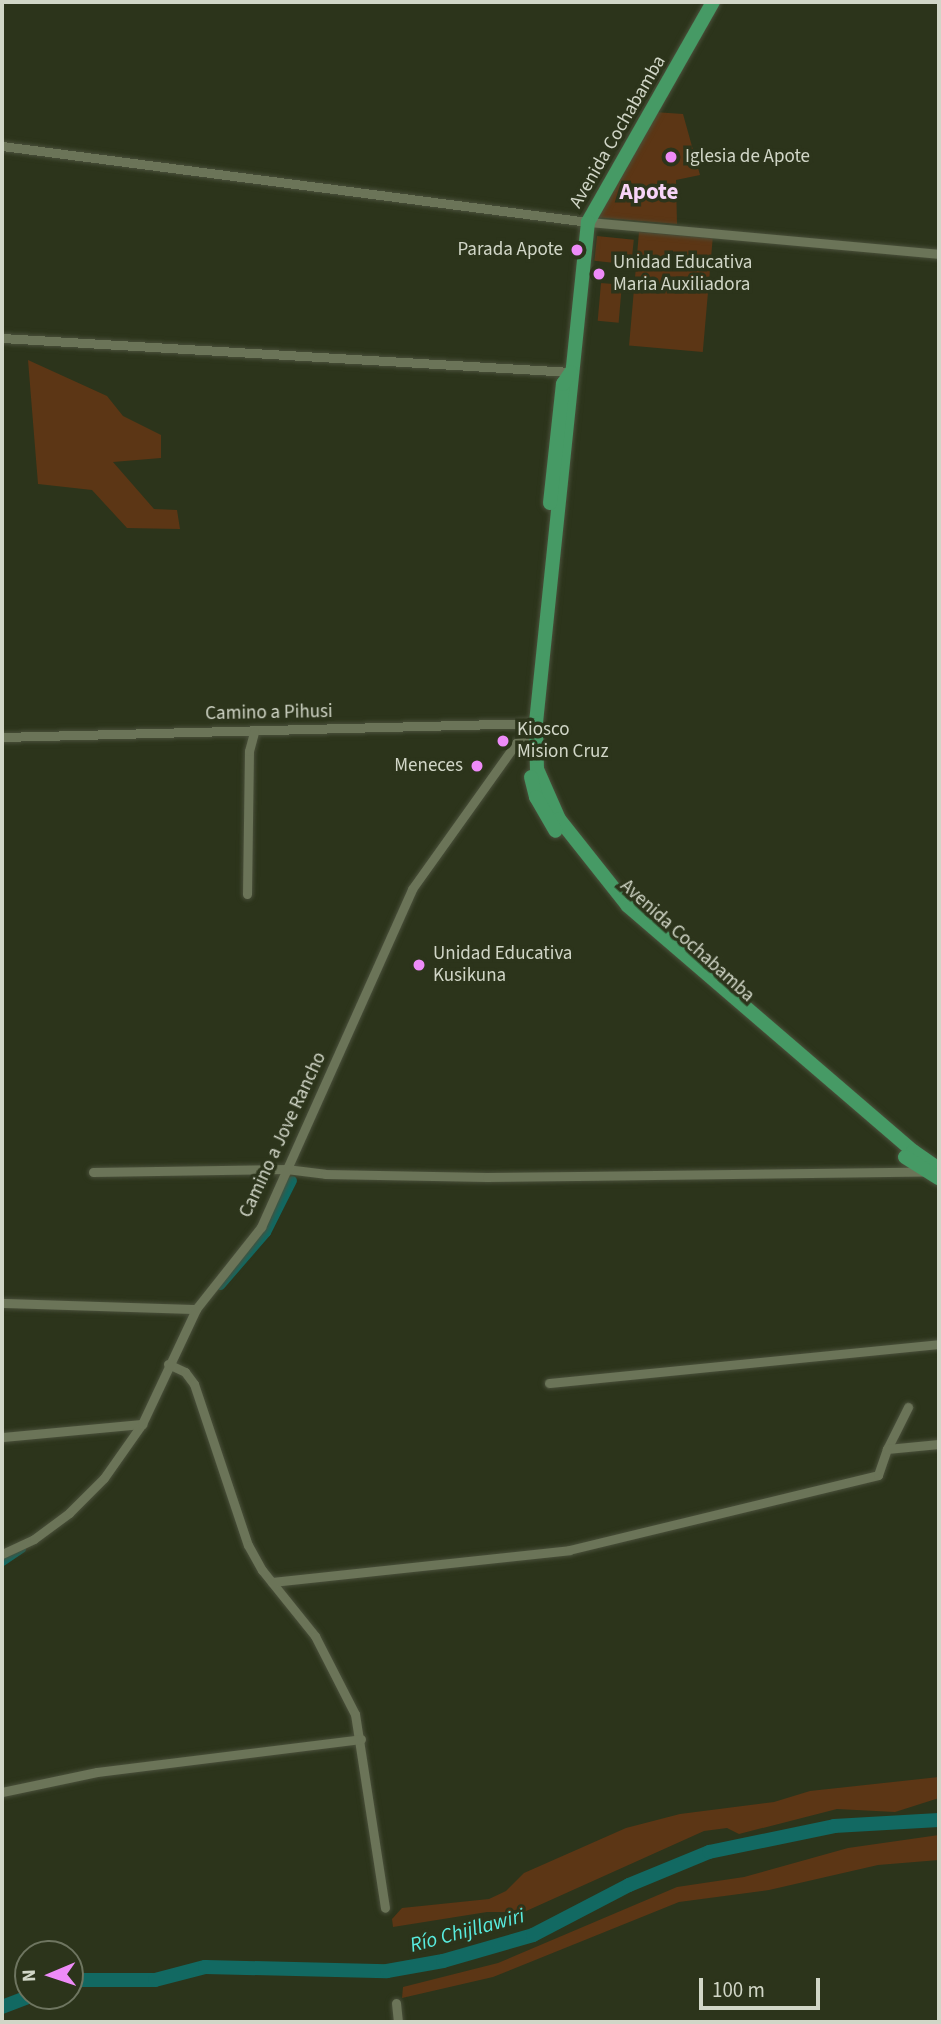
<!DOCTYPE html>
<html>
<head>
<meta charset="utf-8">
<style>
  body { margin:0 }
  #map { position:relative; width:941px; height:2024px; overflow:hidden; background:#2c341b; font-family:"Source Sans 3",sans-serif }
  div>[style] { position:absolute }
  .green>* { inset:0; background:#5c3615; transform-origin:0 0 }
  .canal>* { height:9px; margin:-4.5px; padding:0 4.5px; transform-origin:4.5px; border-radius:4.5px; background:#126962 }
  .river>* { height:14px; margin:-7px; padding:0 7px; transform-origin:7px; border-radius:7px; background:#126962 }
  .roads { filter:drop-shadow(0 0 2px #4a503b) drop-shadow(0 0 2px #4a503b) }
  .minor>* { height:9px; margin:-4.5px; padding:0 4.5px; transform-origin:4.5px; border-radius:4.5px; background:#6b7458 }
  .primary>* { height:14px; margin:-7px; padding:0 7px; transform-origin:7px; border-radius:7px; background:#469a65 }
  .dots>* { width:19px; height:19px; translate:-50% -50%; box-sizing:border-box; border:4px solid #2c341b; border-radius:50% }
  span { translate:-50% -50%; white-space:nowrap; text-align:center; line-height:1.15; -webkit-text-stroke:7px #2c341b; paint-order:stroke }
  .street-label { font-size:19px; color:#d1d6c7 }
  .poi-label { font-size:19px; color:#d1d6c7 }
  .left { translate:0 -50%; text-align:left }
  .right { translate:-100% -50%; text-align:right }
  .water-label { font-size:21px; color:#58ecdf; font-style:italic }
  .quarter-label { font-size:23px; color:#f7d5f9; font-weight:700 }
  .frame { position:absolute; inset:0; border:4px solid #d1d6c7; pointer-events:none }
  .north { position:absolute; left:14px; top:1940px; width:70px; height:70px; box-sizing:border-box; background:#2c341b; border:2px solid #6e7560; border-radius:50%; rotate:268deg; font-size:19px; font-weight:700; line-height:28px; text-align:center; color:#d1d6c7 }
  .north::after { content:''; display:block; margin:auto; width:24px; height:32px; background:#ee8bf8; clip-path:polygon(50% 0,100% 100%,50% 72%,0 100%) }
  .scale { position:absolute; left:699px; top:1978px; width:121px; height:32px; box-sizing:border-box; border:4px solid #d1d6c7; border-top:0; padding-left:9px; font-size:21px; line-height:24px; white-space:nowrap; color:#d1d6c7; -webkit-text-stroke:5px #2c341b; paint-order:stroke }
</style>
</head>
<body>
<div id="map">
  <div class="green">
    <div style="clip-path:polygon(654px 112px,683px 114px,700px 175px,676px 180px,677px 224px,594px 217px)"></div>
    <div style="left:639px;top:232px;width:74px;height:114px;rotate:5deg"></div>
    <div style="left:597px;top:236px;width:37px;height:25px;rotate:6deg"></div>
    <div style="left:601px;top:283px;width:21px;height:38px;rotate:5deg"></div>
    <div style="clip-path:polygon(28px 360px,107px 396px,123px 416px,161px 435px,161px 458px,113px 462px,154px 509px,177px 510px,180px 529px,127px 528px,92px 490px,38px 484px)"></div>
    <div style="clip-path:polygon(939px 1777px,939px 1798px,895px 1812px,837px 1809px,739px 1834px,727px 1828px,704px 1831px,524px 1912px,487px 1912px,393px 1927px,392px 1919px,402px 1908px,489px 1899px,506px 1891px,524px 1873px,626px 1828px,680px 1814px,774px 1802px,810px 1791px)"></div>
    <div style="clip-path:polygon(939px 1835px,939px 1860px,878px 1865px,769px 1890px,679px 1902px,493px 1977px,402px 1998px,403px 1987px,498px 1963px,677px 1887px,744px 1877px,848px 1848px)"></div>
  </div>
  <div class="canal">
    <div style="left:220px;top:1285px;width:70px;rotate:-49deg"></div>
    <div style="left:266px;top:1232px;width:58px;rotate:-63.4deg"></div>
    <div style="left:2px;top:1561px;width:23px;rotate:-34deg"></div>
  </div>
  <div class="river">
    <div style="left:70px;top:1980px;width:85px"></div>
    <div style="left:155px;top:1980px;width:52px;rotate:-14.6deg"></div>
    <div style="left:205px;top:1967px;width:182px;rotate:1.3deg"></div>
    <div style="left:387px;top:1971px;width:57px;rotate:-10.1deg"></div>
    <div style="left:443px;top:1961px;width:94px;rotate:-16.1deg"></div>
    <div style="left:533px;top:1935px;width:108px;rotate:-27.5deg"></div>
    <div style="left:629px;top:1885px;width:87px;rotate:-22.4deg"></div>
    <div style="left:709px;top:1852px;width:128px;rotate:-11.7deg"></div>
    <div style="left:834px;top:1826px;width:105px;rotate:-3.3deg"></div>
    <div style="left:2px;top:2007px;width:30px;rotate:-21deg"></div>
  </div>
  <div class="roads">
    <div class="minor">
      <div style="left:2px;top:146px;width:591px;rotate:7.39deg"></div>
      <div style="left:588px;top:222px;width:352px;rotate:5.2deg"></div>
      <div style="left:2px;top:338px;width:570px;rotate:3.42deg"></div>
      <div style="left:2px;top:737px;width:534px;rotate:-1.5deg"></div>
      <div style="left:247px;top:894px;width:143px;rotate:-89.2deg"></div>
      <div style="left:249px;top:751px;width:20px;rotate:-75deg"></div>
      <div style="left:93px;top:1172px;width:193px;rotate:-0.9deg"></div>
      <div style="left:286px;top:1169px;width:39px;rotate:7deg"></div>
      <div style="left:325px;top:1174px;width:162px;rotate:1.1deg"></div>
      <div style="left:487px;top:1177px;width:440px;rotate:-0.7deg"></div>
      <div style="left:2px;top:1303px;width:194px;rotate:1.8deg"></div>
      <div style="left:168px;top:1364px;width:19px;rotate:25deg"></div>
      <div style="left:185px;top:1372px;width:15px;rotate:53deg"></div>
      <div style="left:194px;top:1384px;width:170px;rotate:71.5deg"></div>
      <div style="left:248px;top:1545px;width:29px;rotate:61deg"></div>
      <div style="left:262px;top:1570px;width:85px;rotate:51.2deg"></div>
      <div style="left:315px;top:1636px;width:88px;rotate:62.9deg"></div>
      <div style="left:355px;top:1714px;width:196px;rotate:81.2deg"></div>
      <div style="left:549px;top:1383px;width:392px;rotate:-5.7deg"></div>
      <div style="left:2px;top:1437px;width:141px;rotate:-5.3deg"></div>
      <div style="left:887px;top:1449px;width:47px;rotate:-63.4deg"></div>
      <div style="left:2px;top:1554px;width:35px;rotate:-25deg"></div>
      <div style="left:34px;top:1539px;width:44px;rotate:-36.6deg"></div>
      <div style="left:69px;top:1513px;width:49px;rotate:-45deg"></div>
      <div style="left:104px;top:1478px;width:66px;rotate:-54.9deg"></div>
      <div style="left:142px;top:1424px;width:127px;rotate:-64.8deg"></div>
      <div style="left:196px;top:1309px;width:105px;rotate:-51.6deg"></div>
      <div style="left:261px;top:1227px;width:370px;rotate:-65.9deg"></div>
      <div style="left:412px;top:889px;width:179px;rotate:-54.5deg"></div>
      <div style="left:516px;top:743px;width:19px;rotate:-9deg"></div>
      <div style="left:272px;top:1582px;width:299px;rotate:-6.1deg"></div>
      <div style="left:569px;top:1550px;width:318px;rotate:-13.6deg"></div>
      <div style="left:878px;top:1475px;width:28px;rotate:-71deg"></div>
      <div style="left:887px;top:1449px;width:52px;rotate:-5.5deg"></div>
      <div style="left:2px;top:1792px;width:97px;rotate:-11.9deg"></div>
      <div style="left:97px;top:1772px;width:266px;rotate:-7.1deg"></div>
      <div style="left:396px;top:2003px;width:19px;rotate:84deg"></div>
    </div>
    <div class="primary">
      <div style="left:713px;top:2px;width:253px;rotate:119.6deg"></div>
      <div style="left:588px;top:222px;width:504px;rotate:95.93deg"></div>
      <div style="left:536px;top:723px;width:46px;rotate:88.8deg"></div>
      <div style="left:537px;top:769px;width:55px;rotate:66.3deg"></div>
      <div style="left:559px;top:819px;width:111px;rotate:51.6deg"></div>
      <div style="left:628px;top:906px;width:376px;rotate:40.7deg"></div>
      <div style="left:913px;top:1151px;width:32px;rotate:35deg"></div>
      <div style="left:550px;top:503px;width:120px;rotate:-83.8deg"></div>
      <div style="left:563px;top:384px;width:14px;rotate:-56deg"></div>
      <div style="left:531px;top:777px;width:21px;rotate:76deg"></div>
      <div style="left:536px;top:797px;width:39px;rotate:60deg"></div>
      <div style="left:905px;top:1157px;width:40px;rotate:32deg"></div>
    </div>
  </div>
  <div class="dots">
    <div style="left:671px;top:157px;background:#ee8bf8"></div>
    <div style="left:577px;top:250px;background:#ee8bf8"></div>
    <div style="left:599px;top:274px;background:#ee8bf8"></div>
    <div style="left:503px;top:741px;background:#ee8bf8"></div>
    <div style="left:477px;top:766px;background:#ee8bf8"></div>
    <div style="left:419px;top:965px;background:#ee8bf8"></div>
  </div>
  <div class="street-label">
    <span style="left:618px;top:132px;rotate:-60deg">Avenida Cochabamba</span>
    <span style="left:269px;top:713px;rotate:-1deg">Camino a Pihusi</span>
    <span style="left:687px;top:941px;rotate:42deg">Avenida Cochabamba</span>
    <span style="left:283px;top:1135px;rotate:-65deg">Camino a Jove Rancho</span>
  </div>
  <div class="poi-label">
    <span class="left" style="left:685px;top:157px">Iglesia de Apote</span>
    <span class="right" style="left:563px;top:250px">Parada Apote</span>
    <span class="left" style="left:613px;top:274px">Unidad Educativa<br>Maria Auxiliadora</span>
    <span class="left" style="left:517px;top:741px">Kiosco<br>Mision Cruz</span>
    <span class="right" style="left:463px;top:766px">Meneces</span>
    <span class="left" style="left:433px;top:965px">Unidad Educativa<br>Kusikuna</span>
  </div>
  <div class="water-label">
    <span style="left:467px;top:1930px;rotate:-15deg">Río Chijllawiri</span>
  </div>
  <div class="quarter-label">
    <span style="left:649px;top:192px">Apote</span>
  </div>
  <div class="frame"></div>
  <div class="north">N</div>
  <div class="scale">100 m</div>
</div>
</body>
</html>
